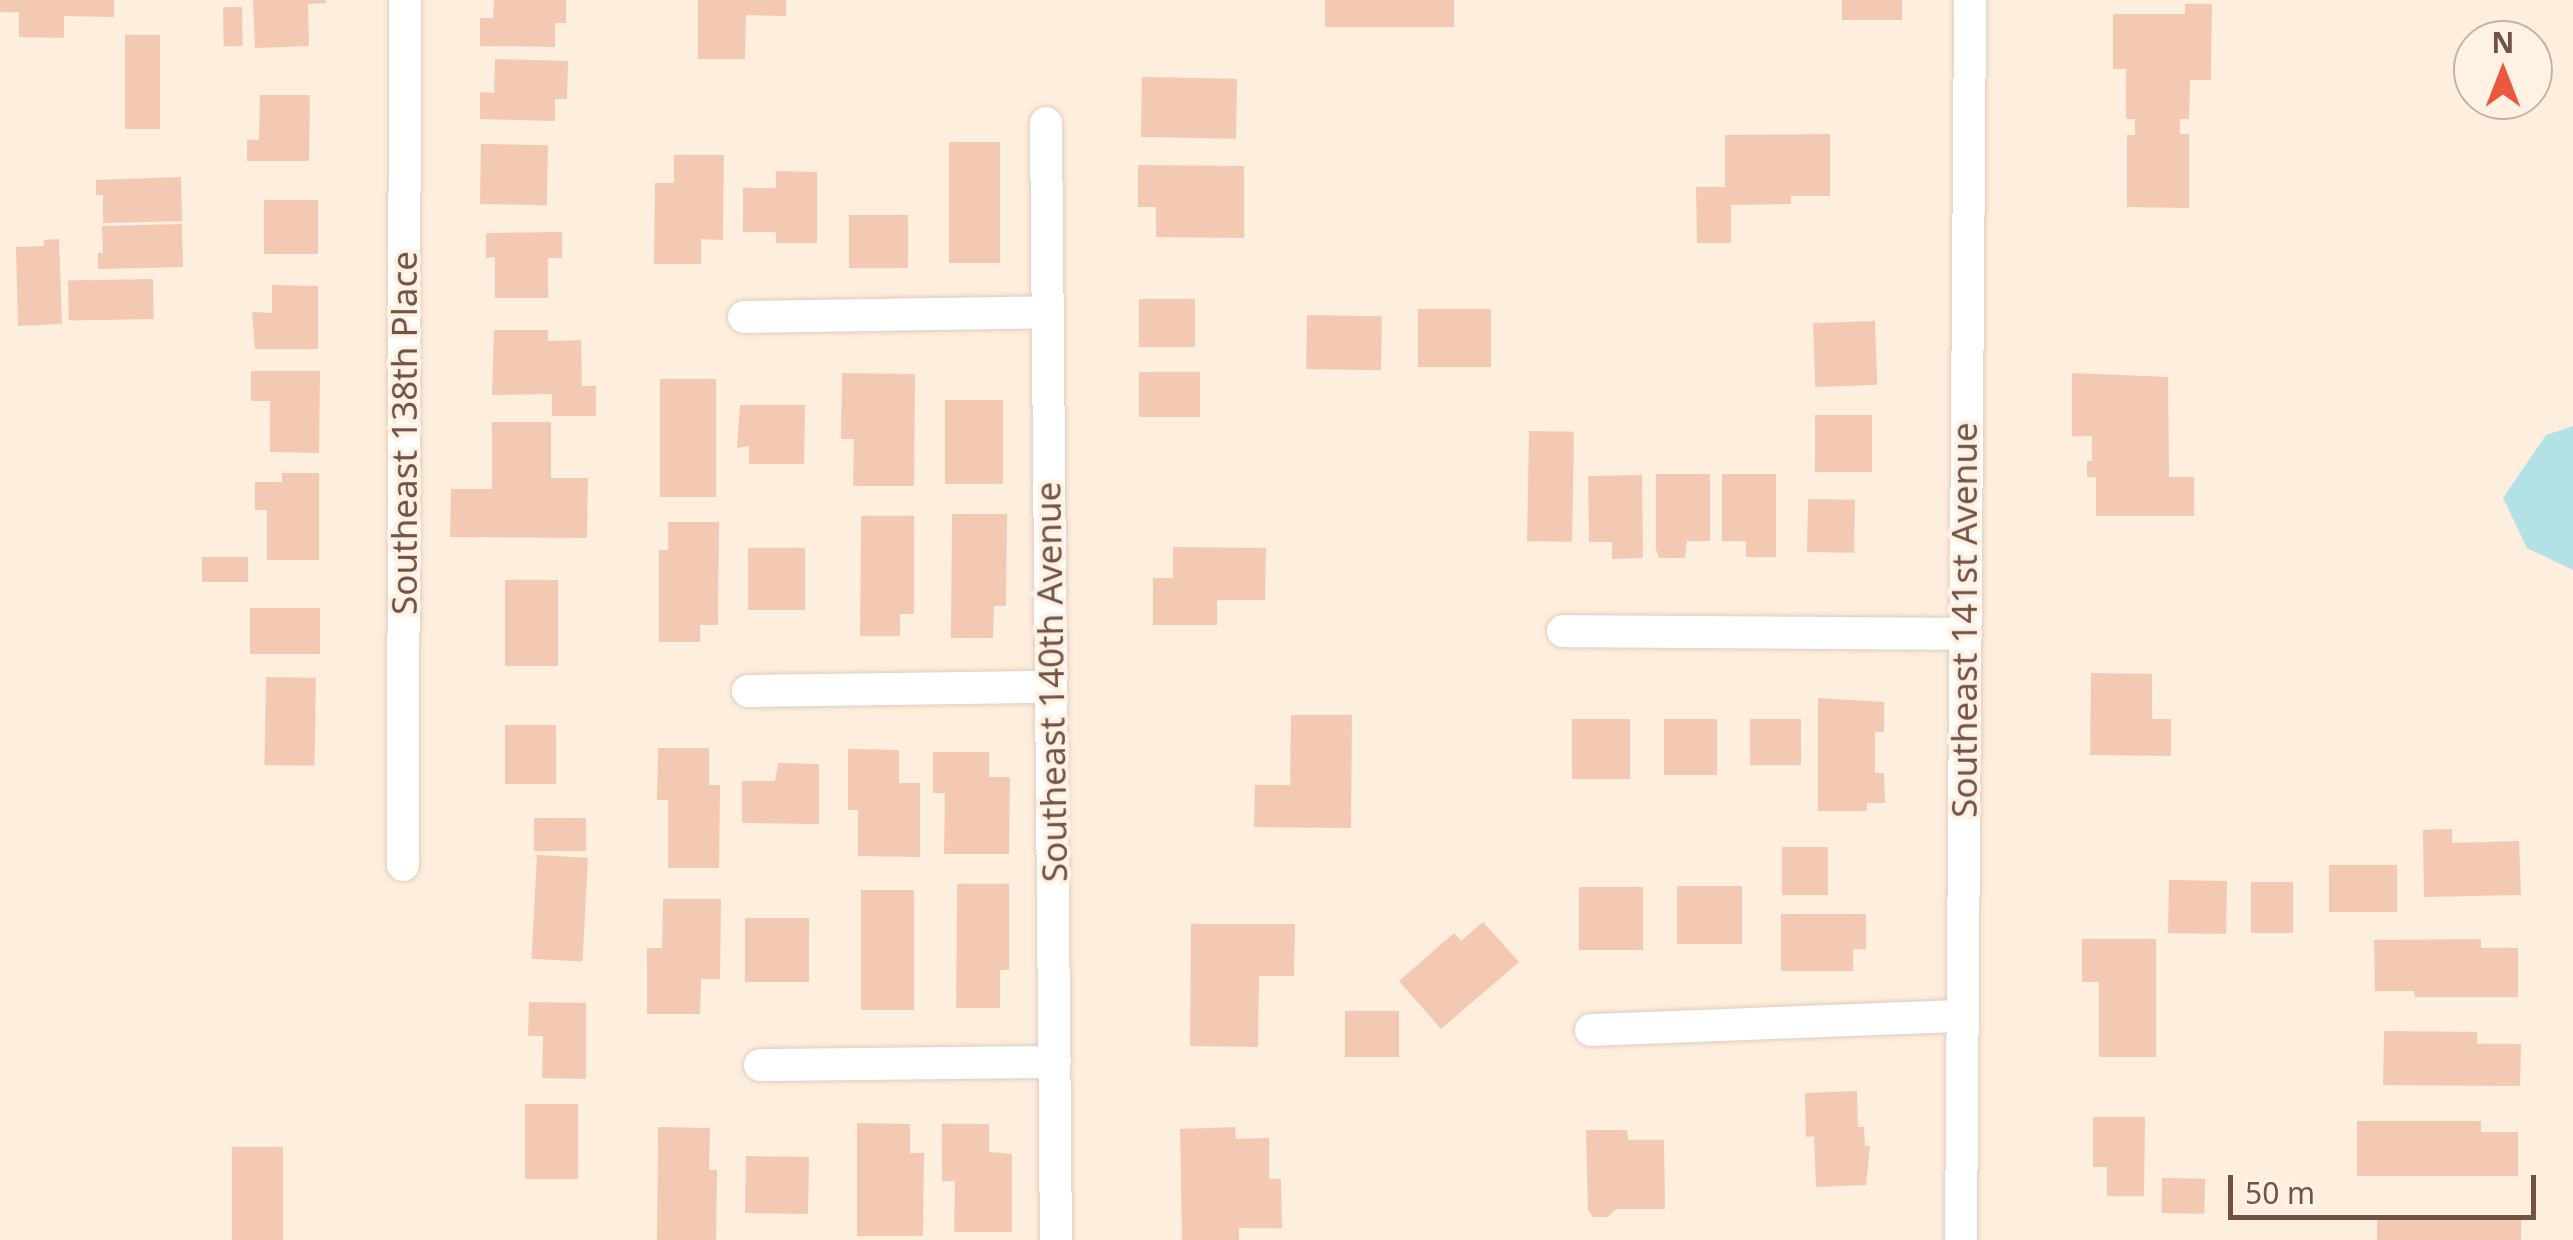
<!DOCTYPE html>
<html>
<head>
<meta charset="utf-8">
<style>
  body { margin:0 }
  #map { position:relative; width:2573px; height:1240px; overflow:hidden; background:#fdeedd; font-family:"Noto Sans",sans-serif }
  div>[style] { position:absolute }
  .water>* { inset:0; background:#b2e2e6 }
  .building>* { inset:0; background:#f3c9b4; transform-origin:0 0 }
  .roads { filter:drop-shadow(0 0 2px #e2cbbd) drop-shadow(0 0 2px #e2cbbd) }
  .minor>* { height:32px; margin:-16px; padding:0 16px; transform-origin:16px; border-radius:16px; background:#fff }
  span { translate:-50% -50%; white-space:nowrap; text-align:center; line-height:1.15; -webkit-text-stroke:8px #fff2e4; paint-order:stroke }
  .street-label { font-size:35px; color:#725246 }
  .north { position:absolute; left:2453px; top:20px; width:100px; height:100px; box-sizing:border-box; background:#fff2e4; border:2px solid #c7b2a5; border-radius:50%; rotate:0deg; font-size:28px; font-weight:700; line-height:40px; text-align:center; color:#725246 }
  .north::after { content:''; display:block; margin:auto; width:35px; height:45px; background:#eb583e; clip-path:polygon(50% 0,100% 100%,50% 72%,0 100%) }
  .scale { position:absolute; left:2228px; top:1175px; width:308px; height:45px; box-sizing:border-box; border:5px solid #725246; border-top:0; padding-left:12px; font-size:30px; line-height:35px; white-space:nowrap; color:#725246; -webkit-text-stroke:8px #fff2e4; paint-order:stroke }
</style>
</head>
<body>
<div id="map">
  <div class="water">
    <div style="clip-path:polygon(2573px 426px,2573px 570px,2527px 548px,2503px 498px,2546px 435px)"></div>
  </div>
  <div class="building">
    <div style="clip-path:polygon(0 0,114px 0,114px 17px,64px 16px,64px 38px,19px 37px,19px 12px,0 12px)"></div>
    <div style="clip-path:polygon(253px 0,326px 0,326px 3px,308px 4px,309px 46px,255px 48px)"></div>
    <div style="clip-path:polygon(494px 0,566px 0,566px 23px,555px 23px,555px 47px,480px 46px,480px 18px,493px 18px)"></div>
    <div style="clip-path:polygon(698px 0,786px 0,786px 16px,746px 15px,745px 59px,698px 59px)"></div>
    <div style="left:1325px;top:0;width:129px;height:27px"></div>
    <div style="left:1842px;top:0;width:60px;height:20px"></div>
    <div style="clip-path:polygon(2185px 4px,2212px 4px,2211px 80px,2190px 80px,2189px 119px,2180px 119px,2180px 134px,2189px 134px,2189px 208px,2127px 207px,2127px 135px,2135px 135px,2135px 119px,2126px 119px,2126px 69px,2113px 69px,2113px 14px,2185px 14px)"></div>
    <div style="left:242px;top:7px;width:39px;height:19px;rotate:89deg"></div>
    <div style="left:125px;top:35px;width:35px;height:94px"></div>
    <div style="clip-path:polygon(495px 59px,568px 61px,567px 99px,555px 99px,555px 121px,480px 119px,480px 92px,494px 93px)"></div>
    <div style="left:1142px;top:77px;width:95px;height:60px;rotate:1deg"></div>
    <div style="clip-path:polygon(260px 95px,310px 95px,309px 161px,247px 161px,247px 140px,259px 140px)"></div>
    <div style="clip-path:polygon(1830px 134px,1830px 196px,1791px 196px,1791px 204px,1731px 205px,1731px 243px,1697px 243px,1696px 187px,1725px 187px,1725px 135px)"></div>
    <div style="left:949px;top:142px;width:51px;height:121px"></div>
    <div style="left:481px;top:144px;width:67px;height:60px;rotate:1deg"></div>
    <div style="clip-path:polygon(674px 155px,724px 155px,723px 240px,701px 239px,701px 264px,654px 264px,655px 183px,674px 183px)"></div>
    <div style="clip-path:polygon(1138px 165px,1244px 166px,1244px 238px,1156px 237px,1156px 207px,1138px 207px)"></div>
    <div style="clip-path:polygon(776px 171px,817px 172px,817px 243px,776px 243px,776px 232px,743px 232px,743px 188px,776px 188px)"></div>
    <div style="clip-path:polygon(181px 177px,182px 221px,103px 223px,103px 195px,96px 195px,96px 180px)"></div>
    <div style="left:264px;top:200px;width:54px;height:54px"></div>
    <div style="left:849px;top:215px;width:59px;height:53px"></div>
    <div style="clip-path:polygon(182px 224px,183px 267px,98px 269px,98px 253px,103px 253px,102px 226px)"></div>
    <div style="clip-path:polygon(562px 232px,562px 258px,548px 258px,548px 298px,495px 298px,495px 257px,486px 258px,486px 233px)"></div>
    <div style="clip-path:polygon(59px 239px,62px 324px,18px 326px,16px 247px,44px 246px,44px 240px)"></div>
    <div style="left:153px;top:279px;width:40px;height:85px;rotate:89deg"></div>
    <div style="clip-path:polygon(272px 285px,318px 286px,318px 349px,255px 349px,252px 312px,272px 313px)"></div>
    <div style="left:1139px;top:299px;width:56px;height:48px"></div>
    <div style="left:1418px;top:309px;width:73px;height:58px"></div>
    <div style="left:1307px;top:315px;width:75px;height:54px;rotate:1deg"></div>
    <div style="left:1875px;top:321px;width:64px;height:62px;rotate:88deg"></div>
    <div style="clip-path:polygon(494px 330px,548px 330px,548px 341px,581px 340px,582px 386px,596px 386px,596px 416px,552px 416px,552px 394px,492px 395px)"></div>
    <div style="clip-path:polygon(251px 371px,320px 371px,319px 453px,270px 452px,270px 401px,251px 401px)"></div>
    <div style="left:1139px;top:372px;width:61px;height:45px"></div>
    <div style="clip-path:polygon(842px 373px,915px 374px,914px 486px,853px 486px,854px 439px,841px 439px)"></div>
    <div style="clip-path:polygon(2072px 373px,2168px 377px,2169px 477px,2194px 477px,2194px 516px,2096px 516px,2096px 477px,2087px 477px,2087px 461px,2092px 461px,2092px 436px,2072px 436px)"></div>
    <div style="left:660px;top:379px;width:56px;height:118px"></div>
    <div style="left:945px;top:400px;width:58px;height:84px"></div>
    <div style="clip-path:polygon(740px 405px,805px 405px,804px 464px,749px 464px,749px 446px,737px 448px)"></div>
    <div style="left:1815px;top:415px;width:57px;height:57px"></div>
    <div style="clip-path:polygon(492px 422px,551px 422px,551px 478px,588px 478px,587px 538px,450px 537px,451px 489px,492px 489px)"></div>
    <div style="left:1529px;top:431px;width:45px;height:110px;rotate:1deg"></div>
    <div style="clip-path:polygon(282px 473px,319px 473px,319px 560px,267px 560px,267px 510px,255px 510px,255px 482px,282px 482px)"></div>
    <div style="clip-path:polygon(1656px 474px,1710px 474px,1710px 541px,1687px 541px,1685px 558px,1659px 558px,1656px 549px)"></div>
    <div style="clip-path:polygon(1722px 474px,1776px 474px,1776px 557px,1746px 557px,1746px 541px,1722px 541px)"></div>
    <div style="clip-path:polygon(1642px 475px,1643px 558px,1612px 559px,1612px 542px,1589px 542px,1588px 476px)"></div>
    <div style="left:1808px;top:499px;width:47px;height:53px;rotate:1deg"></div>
    <div style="clip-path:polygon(952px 514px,1007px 514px,1006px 606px,994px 606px,993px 638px,951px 638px)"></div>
    <div style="clip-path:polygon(861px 516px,914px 516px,914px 614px,900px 614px,900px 636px,860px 636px)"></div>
    <div style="clip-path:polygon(668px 522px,719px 522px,718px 625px,700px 625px,700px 642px,659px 642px,659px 550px,668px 550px)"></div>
    <div style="clip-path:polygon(1173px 547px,1266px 548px,1265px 600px,1217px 600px,1217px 625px,1153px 625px,1153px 578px,1173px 578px)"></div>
    <div style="left:748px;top:548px;width:57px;height:62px"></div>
    <div style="left:202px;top:557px;width:46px;height:25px"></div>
    <div style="left:505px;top:580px;width:53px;height:86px"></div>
    <div style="left:250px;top:608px;width:70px;height:46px"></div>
    <div style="clip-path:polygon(2091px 673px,2152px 674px,2152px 719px,2171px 719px,2171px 756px,2090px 755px)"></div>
    <div style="left:266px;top:677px;width:50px;height:88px;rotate:1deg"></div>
    <div style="clip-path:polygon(1818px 698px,1884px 702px,1884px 732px,1875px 732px,1875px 773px,1884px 773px,1885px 803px,1867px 803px,1867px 811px,1818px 811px)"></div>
    <div style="clip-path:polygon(1291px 715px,1352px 715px,1351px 828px,1254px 827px,1255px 785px,1290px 785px)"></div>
    <div style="left:1572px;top:719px;width:58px;height:60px"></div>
    <div style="left:1664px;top:719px;width:53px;height:56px"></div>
    <div style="left:1750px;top:719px;width:51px;height:46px"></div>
    <div style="left:505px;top:725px;width:51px;height:59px"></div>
    <div style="clip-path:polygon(658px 748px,709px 748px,709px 785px,720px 785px,719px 868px,668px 868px,668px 800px,657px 800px)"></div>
    <div style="clip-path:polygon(848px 749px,899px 750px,899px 783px,920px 783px,920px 857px,858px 856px,858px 810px,848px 810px)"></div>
    <div style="clip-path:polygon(933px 752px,989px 752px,989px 777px,1010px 777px,1009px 854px,944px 854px,945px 793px,933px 793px)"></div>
    <div style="clip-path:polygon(778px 763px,819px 764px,819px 824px,742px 823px,742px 781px,775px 781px)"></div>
    <div style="left:534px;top:818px;width:52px;height:33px"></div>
    <div style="clip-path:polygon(2452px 829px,2452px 843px,2519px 841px,2521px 895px,2424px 897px,2423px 830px)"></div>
    <div style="left:1782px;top:847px;width:46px;height:48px"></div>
    <div style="left:537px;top:855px;width:51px;height:104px;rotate:3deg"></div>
    <div style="left:2329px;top:865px;width:68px;height:47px"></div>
    <div style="left:2169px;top:880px;width:58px;height:53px;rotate:1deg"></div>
    <div style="left:2251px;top:882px;width:42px;height:51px"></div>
    <div style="clip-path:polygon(957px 884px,1009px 884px,1009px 970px,1000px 970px,1000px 1008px,956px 1008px)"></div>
    <div style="left:1677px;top:886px;width:65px;height:58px"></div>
    <div style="left:1579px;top:887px;width:64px;height:63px"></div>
    <div style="left:861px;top:890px;width:53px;height:120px"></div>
    <div style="clip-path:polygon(663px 899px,721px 899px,720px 979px,701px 979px,700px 1014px,647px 1014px,647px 948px,662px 948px)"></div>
    <div style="clip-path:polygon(1781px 914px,1866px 914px,1866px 949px,1853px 949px,1853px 971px,1781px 971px)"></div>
    <div style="left:745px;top:918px;width:64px;height:64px"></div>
    <div style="clip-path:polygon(1483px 922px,1519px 962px,1441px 1029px,1399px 981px,1454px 933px,1461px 941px)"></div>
    <div style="clip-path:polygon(1191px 924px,1295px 924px,1294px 976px,1259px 976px,1258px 1047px,1190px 1046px)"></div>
    <div style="clip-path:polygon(2082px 939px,2156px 939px,2156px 1057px,2099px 1057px,2099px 982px,2082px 982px)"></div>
    <div style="clip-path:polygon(2481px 939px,2481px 948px,2518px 948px,2518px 997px,2415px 997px,2414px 991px,2375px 991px,2374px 940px)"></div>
    <div style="clip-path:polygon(529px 1002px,586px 1003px,586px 1079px,542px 1078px,543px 1036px,528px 1036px)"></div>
    <div style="left:1345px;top:1011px;width:54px;height:46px"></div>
    <div style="clip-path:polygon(2384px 1031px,2477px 1032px,2477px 1044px,2521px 1044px,2520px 1086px,2383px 1085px)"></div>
    <div style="clip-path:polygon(1857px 1091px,1858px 1127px,1864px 1127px,1865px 1146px,1870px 1146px,1866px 1185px,1816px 1187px,1814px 1136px,1806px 1137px,1805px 1093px)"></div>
    <div style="left:525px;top:1104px;width:53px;height:75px"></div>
    <div style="clip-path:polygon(2093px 1117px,2145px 1117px,2144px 1196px,2107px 1196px,2107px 1167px,2093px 1167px)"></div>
    <div style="clip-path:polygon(2357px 1121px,2481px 1121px,2481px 1132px,2518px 1132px,2518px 1176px,2357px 1176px)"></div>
    <div style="clip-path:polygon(857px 1123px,910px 1124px,910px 1153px,924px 1153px,923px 1236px,857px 1236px)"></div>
    <div style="clip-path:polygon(942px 1124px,989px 1124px,989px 1152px,1012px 1154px,1012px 1232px,954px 1232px,955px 1181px,942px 1181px)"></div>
    <div style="clip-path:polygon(658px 1127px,710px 1128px,709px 1170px,717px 1170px,716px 1240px,657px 1240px)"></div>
    <div style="clip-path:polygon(1235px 1127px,1236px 1139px,1269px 1138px,1269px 1179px,1281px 1179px,1282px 1228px,1239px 1228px,1239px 1240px,1182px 1240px,1180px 1129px)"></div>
    <div style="clip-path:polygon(1586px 1130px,1627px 1130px,1628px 1140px,1664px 1140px,1665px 1209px,1616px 1209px,1608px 1217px,1593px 1217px,1588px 1210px)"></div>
    <div style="left:232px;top:1147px;width:51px;height:93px"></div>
    <div style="left:746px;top:1156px;width:63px;height:57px;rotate:1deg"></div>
    <div style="left:2162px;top:1178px;width:43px;height:35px;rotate:1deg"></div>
    <div style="left:2377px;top:1217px;width:144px;height:23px"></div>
  </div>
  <div class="roads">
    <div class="minor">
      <div style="left:1046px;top:123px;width:1117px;rotate:89.49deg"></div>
      <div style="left:744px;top:317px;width:304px;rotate:-0.9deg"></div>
      <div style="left:1563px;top:631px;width:403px;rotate:0.4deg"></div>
      <div style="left:748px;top:691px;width:303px;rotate:-0.8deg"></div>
      <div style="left:403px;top:865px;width:865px;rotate:-89.87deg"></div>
      <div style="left:1591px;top:1030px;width:370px;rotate:-2.2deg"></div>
      <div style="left:760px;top:1065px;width:295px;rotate:-0.6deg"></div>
      <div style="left:1961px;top:1240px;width:1240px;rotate:-89.58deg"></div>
    </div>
  </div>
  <div class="street-label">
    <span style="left:404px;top:433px;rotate:-90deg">Southeast 138th Place</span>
    <span style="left:1964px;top:620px;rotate:-90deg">Southeast 141st Avenue</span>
    <span style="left:1051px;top:682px;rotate:-91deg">Southeast 140th Avenue</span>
  </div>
  <div class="north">N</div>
  <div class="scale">50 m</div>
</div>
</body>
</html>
